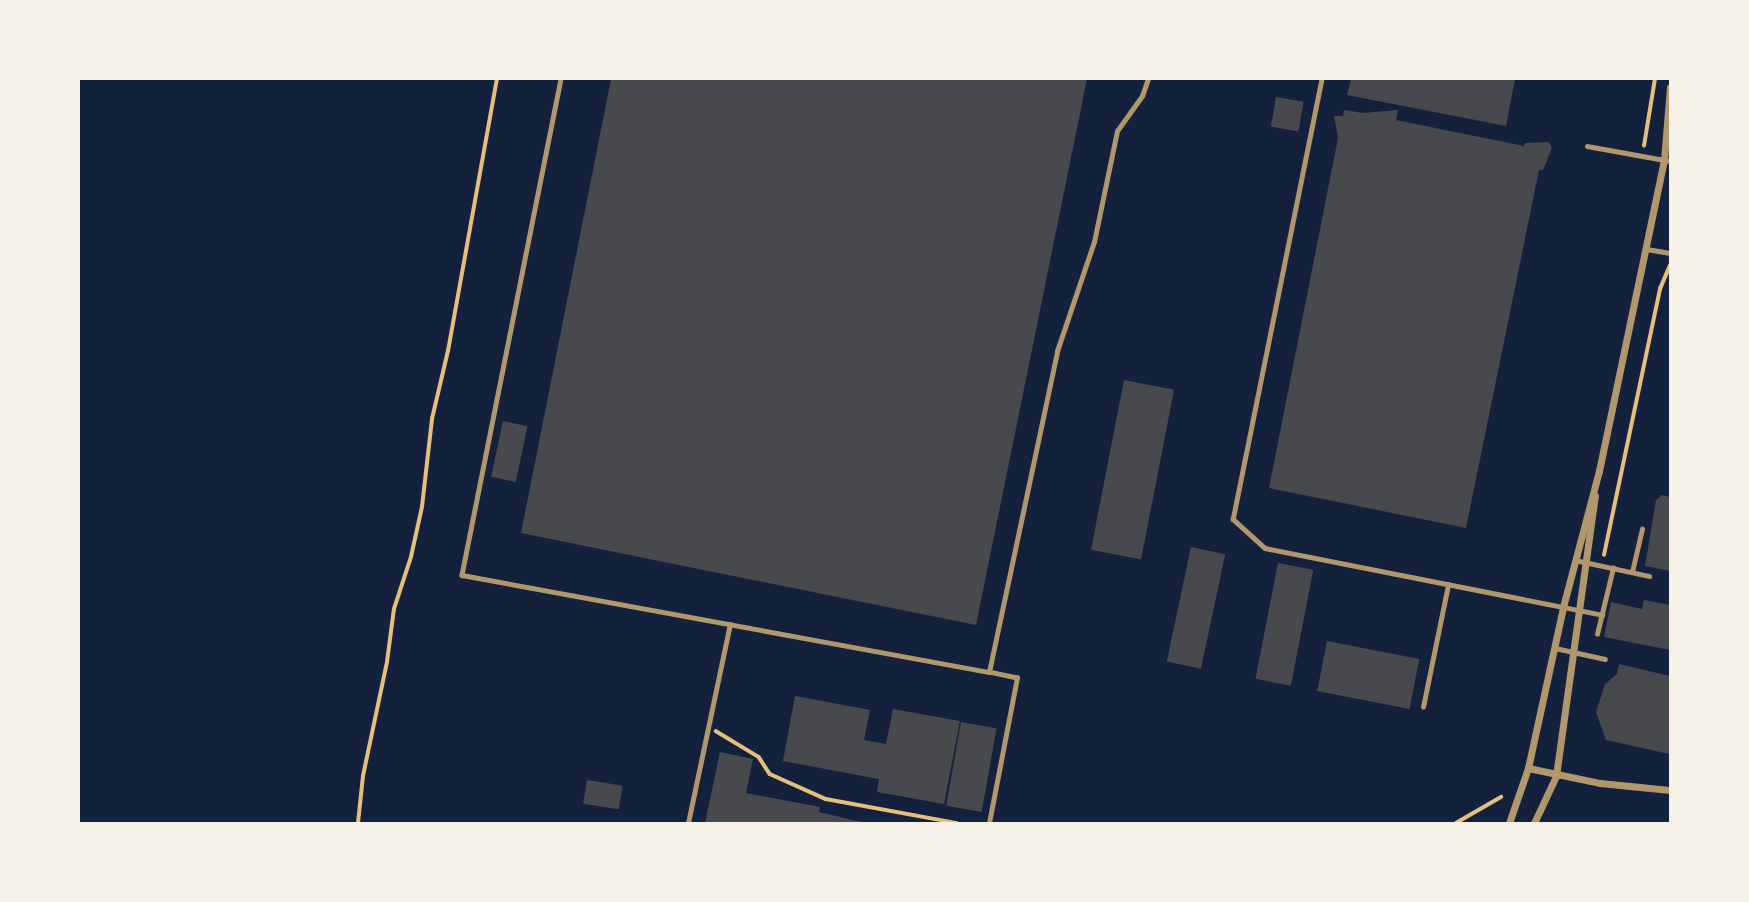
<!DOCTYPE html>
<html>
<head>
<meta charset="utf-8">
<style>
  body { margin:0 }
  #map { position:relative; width:1749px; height:902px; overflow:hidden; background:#14213d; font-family:"Playfair Display",serif }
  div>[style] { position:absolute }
  .building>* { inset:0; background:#48494c; transform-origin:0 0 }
  .path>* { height:3.5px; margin:-1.75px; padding:0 1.75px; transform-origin:1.75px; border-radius:1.75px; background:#e5c07b }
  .service>* { height:4.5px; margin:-2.25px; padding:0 2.25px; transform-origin:2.25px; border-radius:2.25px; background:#b1986c }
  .minor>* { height:7px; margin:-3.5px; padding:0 3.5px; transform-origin:3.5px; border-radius:3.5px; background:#b1986c }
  span { translate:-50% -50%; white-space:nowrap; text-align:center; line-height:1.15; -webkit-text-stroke:7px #f6f1e7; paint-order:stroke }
  .frame { position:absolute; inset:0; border:80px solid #f6f1e7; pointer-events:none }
</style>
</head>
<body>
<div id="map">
  <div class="building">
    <div style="clip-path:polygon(611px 79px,1087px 79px,976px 625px,521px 533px)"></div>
    <div style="clip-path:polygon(1351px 79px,1515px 79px,1506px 126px,1347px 95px)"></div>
    <div style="left:1276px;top:97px;width:28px;height:30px;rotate:10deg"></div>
    <div style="clip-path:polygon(1344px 110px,1363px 113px,1398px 110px,1396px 120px,1524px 146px,1525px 143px,1549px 142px,1552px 148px,1543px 170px,1539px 170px,1466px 528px,1269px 488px,1338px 138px,1334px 116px,1343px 116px)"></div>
    <div style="left:1124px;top:380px;width:51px;height:173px;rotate:11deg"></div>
    <div style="left:503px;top:421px;width:25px;height:57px;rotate:12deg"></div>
    <div style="clip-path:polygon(1662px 495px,1670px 497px,1670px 571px,1645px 566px,1656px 500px)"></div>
    <div style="left:1191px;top:547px;width:35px;height:117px;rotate:12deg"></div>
    <div style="left:1278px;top:563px;width:36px;height:118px;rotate:11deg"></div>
    <div style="clip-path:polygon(1644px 600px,1670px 605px,1670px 650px,1604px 637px,1611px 602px,1642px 609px)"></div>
    <div style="left:1327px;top:641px;width:94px;height:51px;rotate:11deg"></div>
    <div style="clip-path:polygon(1619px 664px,1670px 676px,1669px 754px,1606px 740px,1596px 712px,1605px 684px,1617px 674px)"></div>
    <div style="clip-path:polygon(795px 696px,870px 710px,864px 740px,886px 744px,893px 709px,960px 721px,944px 804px,877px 792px,879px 779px,783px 761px)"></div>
    <div style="left:961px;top:722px;width:36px;height:85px;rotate:10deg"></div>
    <div style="clip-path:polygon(720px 752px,753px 759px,746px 793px,820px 807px,819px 812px,866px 823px,705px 823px)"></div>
    <div style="left:587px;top:780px;width:36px;height:24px;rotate:9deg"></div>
  </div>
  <div class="path">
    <div style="left:1644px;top:146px;width:68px;rotate:-80.7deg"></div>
    <div style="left:1604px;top:555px;width:272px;rotate:-78.1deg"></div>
    <div style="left:1660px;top:289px;width:25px;rotate:-67deg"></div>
    <div style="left:716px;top:731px;width:50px;rotate:31.2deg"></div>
    <div style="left:759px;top:757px;width:20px;rotate:57deg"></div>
    <div style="left:770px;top:774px;width:61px;rotate:24.1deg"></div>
    <div style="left:826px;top:799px;width:133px;rotate:10.4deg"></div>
    <div style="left:358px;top:823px;width:47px;rotate:-83.9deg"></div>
    <div style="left:363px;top:776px;width:116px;rotate:-78.1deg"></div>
    <div style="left:387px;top:662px;width:53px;rotate:-82.5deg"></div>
    <div style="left:394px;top:609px;width:55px;rotate:-71.9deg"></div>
    <div style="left:411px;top:557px;width:51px;rotate:-77.6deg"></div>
    <div style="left:422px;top:507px;width:89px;rotate:-83.5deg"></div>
    <div style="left:432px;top:419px;width:70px;rotate:-76.8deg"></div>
    <div style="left:448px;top:351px;width:276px;rotate:-79.8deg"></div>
    <div style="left:1456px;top:823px;width:52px;rotate:-30deg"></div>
  </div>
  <div class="service">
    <div style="left:561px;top:79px;width:506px;rotate:101.29deg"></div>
    <div style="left:462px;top:575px;width:536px;rotate:10.43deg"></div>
    <div style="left:989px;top:672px;width:328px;rotate:-78deg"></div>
    <div style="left:1057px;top:351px;width:115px;rotate:-71.3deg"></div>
    <div style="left:1094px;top:242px;width:113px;rotate:-78.3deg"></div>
    <div style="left:1117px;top:131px;width:43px;rotate:-54.5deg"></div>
    <div style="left:1142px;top:96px;width:18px;rotate:-71deg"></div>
    <div style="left:1322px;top:79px;width:449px;rotate:101.4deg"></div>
    <div style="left:1233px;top:519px;width:43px;rotate:42.2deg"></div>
    <div style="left:1265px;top:548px;width:344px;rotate:11.2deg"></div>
    <div style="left:1587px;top:146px;width:84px;rotate:10.2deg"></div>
    <div style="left:1647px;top:249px;width:23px;rotate:10deg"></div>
    <div style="left:1575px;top:560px;width:76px;rotate:12.2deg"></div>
    <div style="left:1632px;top:572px;width:44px;rotate:-76.9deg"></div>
    <div style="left:1597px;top:634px;width:68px;rotate:-76.4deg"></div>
    <div style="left:1555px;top:648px;width:51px;rotate:12.4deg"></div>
    <div style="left:1423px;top:707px;width:125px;rotate:-78.4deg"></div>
    <div style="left:688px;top:823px;width:203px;rotate:-78.1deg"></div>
    <div style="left:989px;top:823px;width:148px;rotate:-79.1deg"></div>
    <div style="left:1017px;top:678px;width:29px;rotate:-168deg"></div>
  </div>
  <div class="minor">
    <div style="left:1528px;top:768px;width:74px;rotate:11.8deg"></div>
    <div style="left:1600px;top:783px;width:70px;rotate:5.7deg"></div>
    <div style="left:1509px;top:823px;width:58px;rotate:-70.9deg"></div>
    <div style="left:1528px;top:768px;width:165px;rotate:-77.7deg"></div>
    <div style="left:1563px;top:607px;width:141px;rotate:-75.2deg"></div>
    <div style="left:1599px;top:471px;width:318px;rotate:-78.2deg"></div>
    <div style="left:1664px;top:160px;width:73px;rotate:-85.3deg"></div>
    <div style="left:1534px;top:823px;width:52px;rotate:-64.9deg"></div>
    <div style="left:1556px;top:776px;width:283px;rotate:-82.1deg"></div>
  </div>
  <div class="frame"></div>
</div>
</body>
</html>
